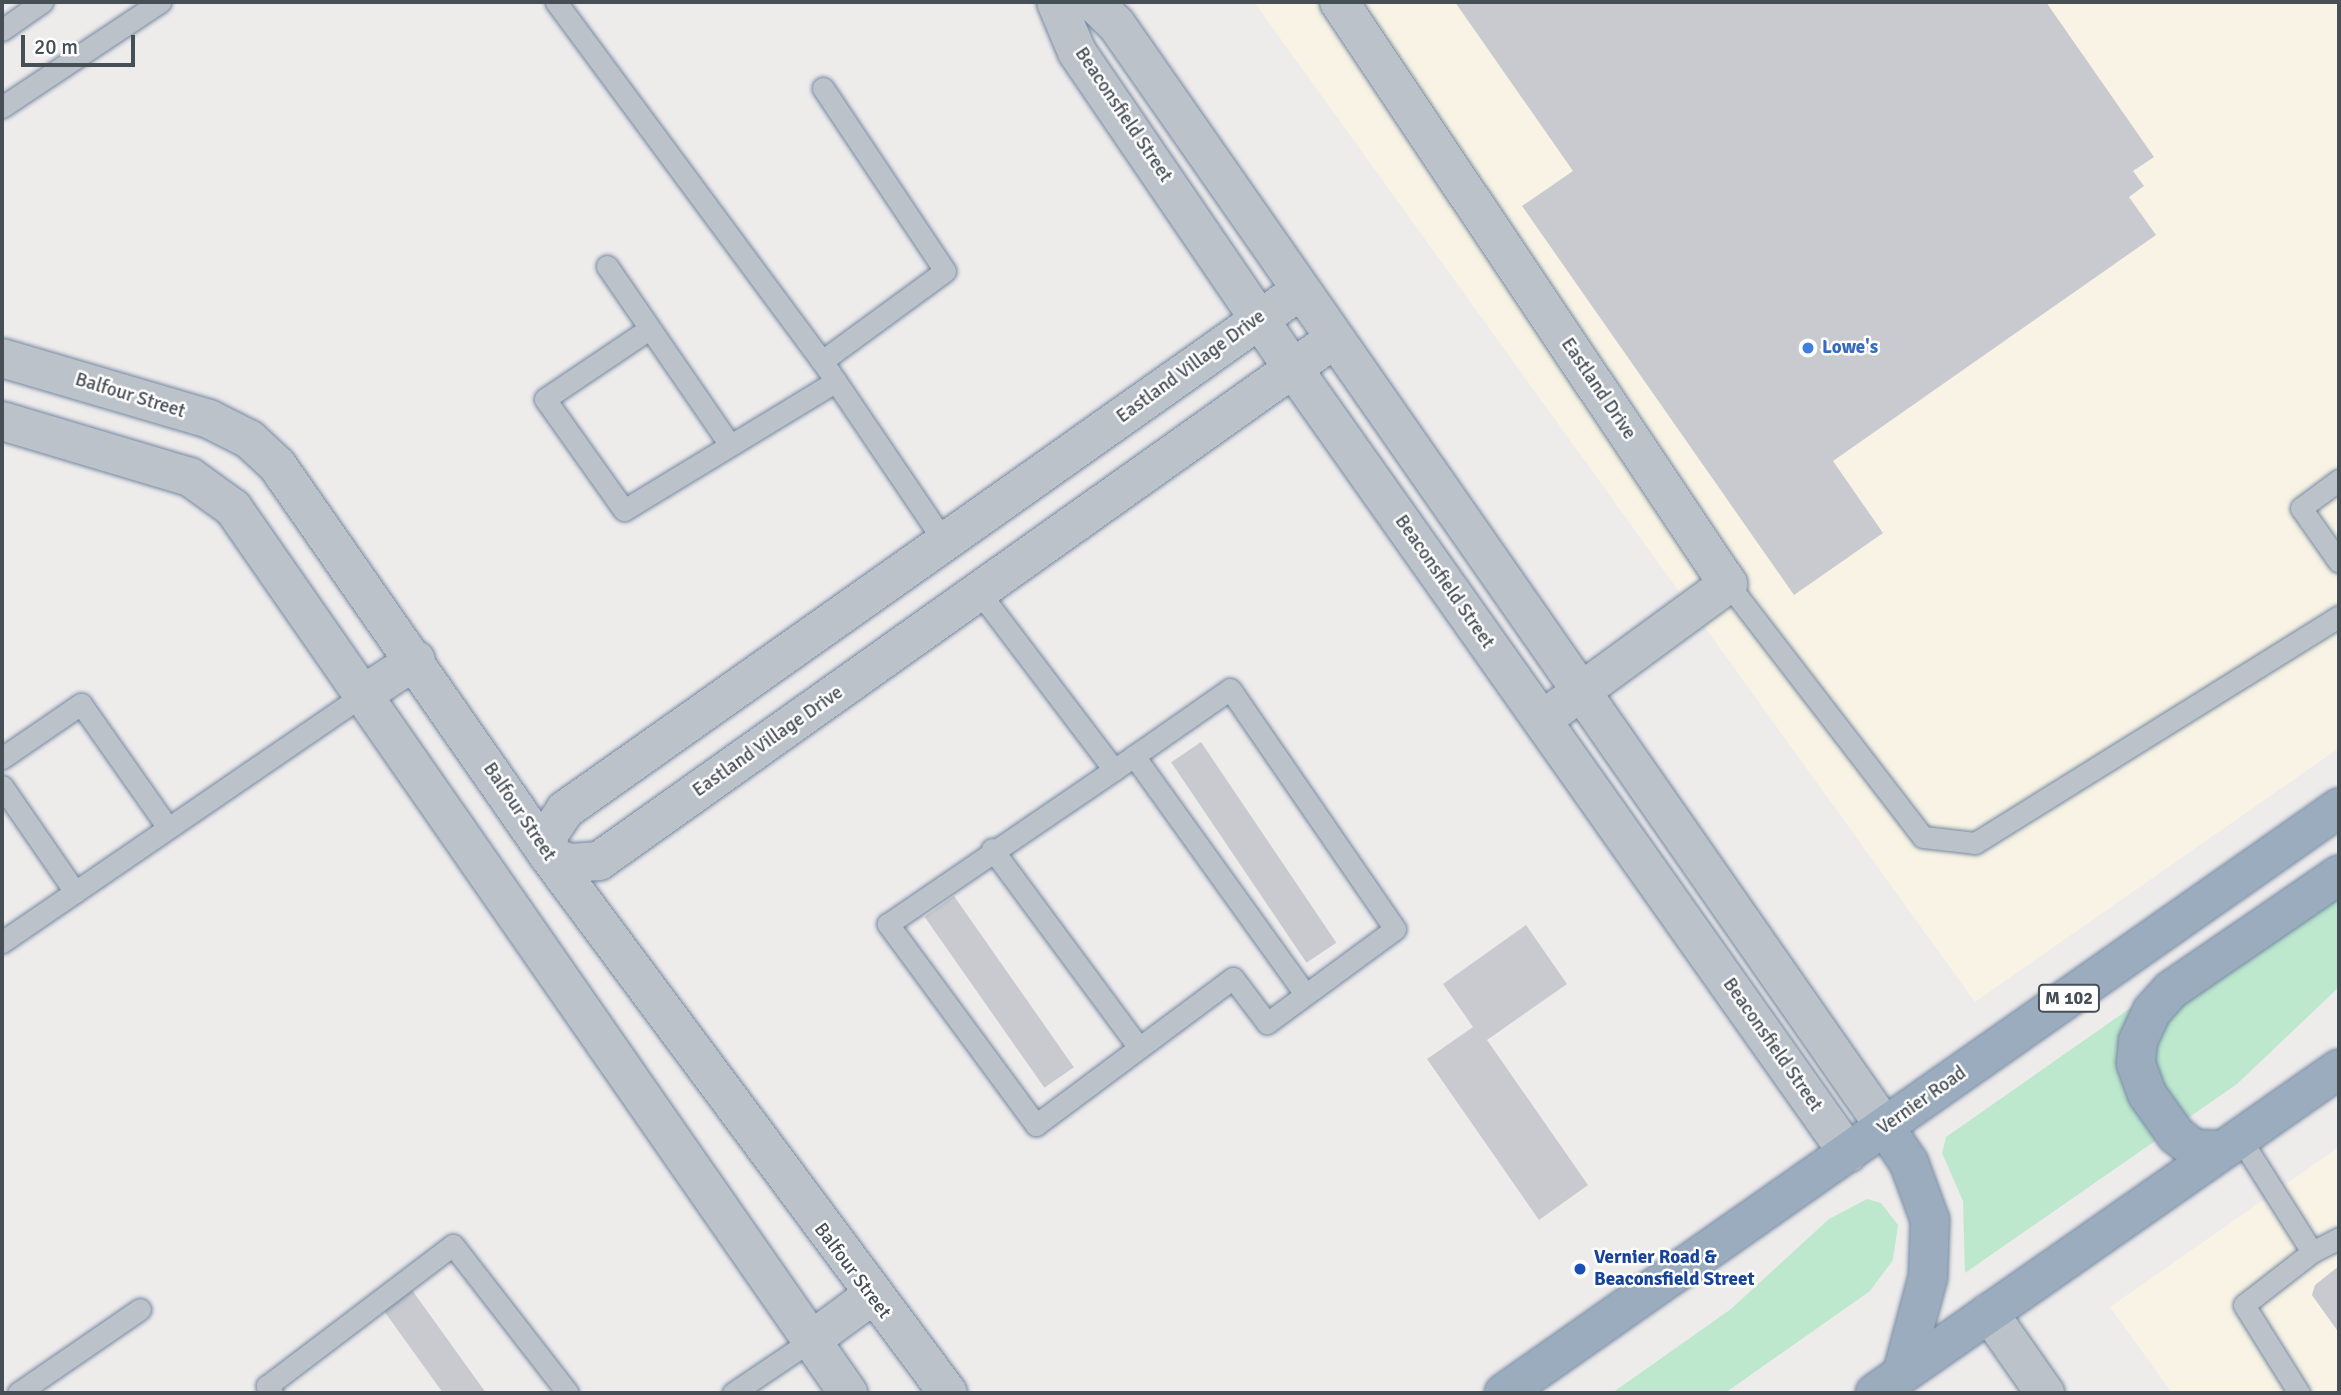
<!DOCTYPE html>
<html>
<head>
<meta charset="utf-8">
<style>
  body { margin:0 }
  #map { position:relative; width:2341px; height:1395px; overflow:hidden; background:#eeebeb; font-family:Signika,sans-serif }
  div>[style] { position:absolute }
  .commercial>* { inset:0; background:#f8f3e4 }
  .green>* { inset:0; background:#bde8ce }
  .building>* { inset:0; background:#c9cad0; transform-origin:0 0 }
  .roads { filter:drop-shadow(0 0 2px #7388a1) drop-shadow(0 0 2px #7388a1) }
  .service>* { height:21px; margin:-10.5px; padding:0 10.5px; transform-origin:10.5px; border-radius:10.5px; background:#bbc2c9 }
  .minor>* { height:38px; margin:-19px; padding:0 19px; transform-origin:19px; border-radius:19px; background:#bbc2c9 }
  .tertiary>* { height:38px; margin:-19px; padding:0 19px; transform-origin:19px; border-radius:19px; background:#bbc2c9 }
  .trunk>* { height:38px; margin:-19px; padding:0 19px; transform-origin:19px; border-radius:19px; background:#9aacbe }
  .dots>* { width:19px; height:19px; translate:-50% -50%; box-sizing:border-box; border:4px solid #fff; border-radius:50% }
  span { translate:-50% -50%; white-space:nowrap; text-align:center; line-height:1.15; -webkit-text-stroke:5px #fff; paint-order:stroke }
  .shield-label span { padding:2px 5px; background:#fff; border:2px solid; border-radius:5px; -webkit-text-stroke-width:0 }
  .shield-label { font-size:18px; color:#464e56; font-weight:700 }
  .street-label { font-size:19px; color:#464e56 }
  .shop-label { font-size:19px; color:#366cbe; font-weight:700 }
  .left { translate:0 -50%; text-align:left }
  .transit-label { font-size:19px; color:#164399; font-weight:700 }
  .frame { position:absolute; inset:0; border:4px solid #464e56; pointer-events:none }
  .scale { position:absolute; left:21px; top:35px; width:114px; height:32px; box-sizing:border-box; border:4px solid #464e56; border-top:0; padding-left:9px; font-size:21px; line-height:24px; white-space:nowrap; color:#464e56; -webkit-text-stroke:5px #fff; paint-order:stroke }
</style>
</head>
<body>
<div id="map">
  <div class="commercial">
    <div style="clip-path:polygon(1254px 2px,2339px 2px,2339px 748px,1975px 1002px)"></div>
    <div style="clip-path:polygon(2339px 1147px,2339px 1393px,2172px 1393px,2110px 1307px)"></div>
  </div>
  <div class="green">
    <div style="clip-path:polygon(2339px 862px,2339px 987px,2237px 1084px,1965px 1273px,1963px 1201px,1942px 1153px,1946px 1137px)"></div>
    <div style="clip-path:polygon(1867px 1199px,1881px 1203px,1898px 1225px,1893px 1260px,1870px 1291px,1725px 1393px,1612px 1393px,1731px 1309px,1829px 1219px)"></div>
  </div>
  <div class="building">
    <div style="clip-path:polygon(1455px 2px,2046px 2px,2154px 157px,2133px 171px,2144px 186px,2129px 197px,2156px 235px,1833px 461px,1883px 533px,1794px 595px,1522px 206px,1573px 171px)"></div>
    <div style="left:1201px;top:742px;width:242px;height:36px;rotate:56deg"></div>
    <div style="left:954px;top:896px;width:209px;height:36px;rotate:55deg"></div>
    <div style="clip-path:polygon(1526px 925px,1567px 984px,1487px 1040px,1588px 1185px,1539px 1220px,1427px 1059px,1473px 1027px,1443px 984px)"></div>
    <div style="clip-path:polygon(2339px 1266px,2339px 1333px,2312px 1295px,2315px 1285px)"></div>
    <div style="clip-path:polygon(412px 1290px,486px 1393px,443px 1393px,384px 1311px)"></div>
  </div>
  <div class="roads">
    <div class="service">
      <div style="left:556px;top:2px;width:447px;rotate:53.5deg"></div>
      <div style="left:822px;top:361px;width:221px;rotate:55.9deg"></div>
      <div style="left:2px;top:30px;width:49px;rotate:-35deg"></div>
      <div style="left:2px;top:107px;width:190px;rotate:-33.6deg"></div>
      <div style="left:607px;top:266px;width:217px;rotate:55.5deg"></div>
      <div style="left:649px;top:329px;width:125px;rotate:146.1deg"></div>
      <div style="left:545px;top:399px;width:136px;rotate:54.6deg"></div>
      <div style="left:624px;top:510px;width:248px;rotate:-31.3deg"></div>
      <div style="left:822px;top:361px;width:152px;rotate:-36.2deg"></div>
      <div style="left:945px;top:271px;width:220px;rotate:-123.7deg"></div>
      <div style="left:2339px;top:480px;width:47px;rotate:143.6deg"></div>
      <div style="left:2301px;top:508px;width:66px;rotate:54.9deg"></div>
      <div style="left:1728px;top:584px;width:319px;rotate:52.4deg"></div>
      <div style="left:1923px;top:837px;width:52px;rotate:6.6deg"></div>
      <div style="left:1975px;top:843px;width:429px;rotate:-31.9deg"></div>
      <div style="left:979px;top:592px;width:223px;rotate:52.8deg"></div>
      <div style="left:1114px;top:770px;width:141px;rotate:-34.9deg"></div>
      <div style="left:1230px;top:689px;width:291px;rotate:55.5deg"></div>
      <div style="left:1395px;top:929px;width:159px;rotate:143.7deg"></div>
      <div style="left:1267px;top:1023px;width:56px;rotate:-127.1deg"></div>
      <div style="left:1233px;top:978px;width:246px;rotate:143.3deg"></div>
      <div style="left:1036px;top:1125px;width:250px;rotate:-126.4deg"></div>
      <div style="left:888px;top:924px;width:273px;rotate:-34.3deg"></div>
      <div style="left:1134px;top:756px;width:293px;rotate:54.3deg"></div>
      <div style="left:2px;top:758px;width:96px;rotate:-34.4deg"></div>
      <div style="left:81px;top:704px;width:151px;rotate:54.9deg"></div>
      <div style="left:2px;top:786px;width:129px;rotate:55.4deg"></div>
      <div style="left:992px;top:849px;width:247px;rotate:53.5deg"></div>
      <div style="left:2px;top:942px;width:439px;rotate:-34.4deg"></div>
      <div style="left:2240px;top:1138px;width:135px;rotate:57.7deg"></div>
      <div style="left:2312px;top:1252px;width:86px;rotate:142.1deg"></div>
      <div style="left:2244px;top:1305px;width:104px;rotate:58deg"></div>
      <div style="left:2312px;top:1252px;width:30px;rotate:-27deg"></div>
      <div style="left:18px;top:1393px;width:148px;rotate:-34.5deg"></div>
      <div style="left:272px;top:1393px;width:9px;rotate:-126deg"></div>
      <div style="left:267px;top:1386px;width:233px;rotate:-37.2deg"></div>
      <div style="left:453px;top:1245px;width:187px;rotate:52.2deg"></div>
      <div style="left:733px;top:1393px;width:97px;rotate:-34deg"></div>
    </div>
    <div class="minor">
      <div style="left:1339px;top:2px;width:700px;rotate:56.24deg"></div>
      <div style="left:1728px;top:584px;width:230px;rotate:143.8deg"></div>
      <div style="left:2px;top:358px;width:216px;rotate:16.4deg"></div>
      <div style="left:209px;top:419px;width:45px;rotate:26.6deg"></div>
      <div style="left:249px;top:439px;width:38px;rotate:43deg"></div>
      <div style="left:277px;top:465px;width:475px;rotate:55.2deg"></div>
      <div style="left:548px;top:855px;width:670px;rotate:53.37deg"></div>
      <div style="left:2px;top:421px;width:196px;rotate:16.6deg"></div>
      <div style="left:190px;top:477px;width:53px;rotate:35.8deg"></div>
      <div style="left:233px;top:508px;width:1078px;rotate:55.2deg"></div>
      <div style="left:364px;top:694px;width:62px;rotate:-33.2deg"></div>
      <div style="left:548px;top:855px;width:23px;rotate:20deg"></div>
      <div style="left:570px;top:863px;width:29px;rotate:-4deg"></div>
      <div style="left:599px;top:861px;width:900px;rotate:-35.37deg"></div>
      <div style="left:548px;top:855px;width:21px;rotate:-87deg"></div>
      <div style="left:549px;top:834px;width:29px;rotate:-56deg"></div>
      <div style="left:565px;top:810px;width:900px;rotate:-35.23deg"></div>
      <div style="left:813px;top:1339px;width:71px;rotate:-36.4deg"></div>
    </div>
    <div class="tertiary">
      <div style="left:1056px;top:2px;width:54px;rotate:67.2deg"></div>
      <div style="left:1077px;top:52px;width:381px;rotate:55.7deg"></div>
      <div style="left:1292px;top:367px;width:963px;rotate:54.73deg"></div>
      <div style="left:1093px;top:2px;width:32px;rotate:44deg"></div>
      <div style="left:1116px;top:24px;width:1345px;rotate:55.12deg"></div>
      <div style="left:1989px;top:1313px;width:98px;rotate:55deg"></div>
    </div>
    <div class="trunk">
      <div style="left:1885px;top:1127px;width:43px;rotate:56.3deg"></div>
      <div style="left:1909px;top:1163px;width:61px;rotate:69.8deg"></div>
      <div style="left:1930px;top:1220px;width:57px;rotate:92deg"></div>
      <div style="left:1928px;top:1277px;width:100px;rotate:105deg"></div>
      <div style="left:2223px;top:1150px;width:29px;rotate:-178deg"></div>
      <div style="left:2194px;top:1149px;width:23px;rotate:-142deg"></div>
      <div style="left:2176px;top:1135px;width:50px;rotate:-125.3deg"></div>
      <div style="left:2147px;top:1094px;width:33px;rotate:-110deg"></div>
      <div style="left:2136px;top:1063px;width:22px;rotate:-85deg"></div>
      <div style="left:2138px;top:1041px;width:33px;rotate:-65deg"></div>
      <div style="left:2152px;top:1011px;width:28px;rotate:-48deg"></div>
      <div style="left:2171px;top:990px;width:204px;rotate:-34.4deg"></div>
      <div style="left:1504px;top:1393px;width:1020px;rotate:-35.02deg"></div>
      <div style="left:1875px;top:1393px;width:566px;rotate:-34.93deg"></div>
    </div>
  </div>
  <div class="dots">
    <div style="left:1808px;top:348px;background:#3f7fe0"></div>
    <div style="left:1580px;top:1269px;background:#1a4fb4"></div>
  </div>
  <div class="shield-label">
    <span style="left:2069px;top:998px">M 102</span>
  </div>
  <div class="street-label">
    <span style="left:1123px;top:115px;rotate:56deg">Beaconsfield Street</span>
    <span style="left:1191px;top:367px;rotate:-36deg">Eastland Village Drive</span>
    <span style="left:1598px;top:389px;rotate:56deg">Eastland Drive</span>
    <span style="left:130px;top:396px;rotate:17deg">Balfour Street</span>
    <span style="left:1444px;top:582px;rotate:55deg">Beaconsfield Street</span>
    <span style="left:768px;top:742px;rotate:-35deg">Eastland Village Drive</span>
    <span style="left:519px;top:812px;rotate:56deg">Balfour Street</span>
    <span style="left:1772px;top:1045px;rotate:55deg">Beaconsfield Street</span>
    <span style="left:1922px;top:1101px;rotate:-35deg">Vernier Road</span>
    <span style="left:852px;top:1271px;rotate:53deg">Balfour Street</span>
  </div>
  <div class="shop-label">
    <span class="left" style="left:1822px;top:348px">Lowe's</span>
  </div>
  <div class="transit-label">
    <span class="left" style="left:1594px;top:1269px">Vernier Road &amp;<br>Beaconsfield Street</span>
  </div>
  <div class="frame"></div>
  <div class="scale">20 m</div>
</div>
</body>
</html>
